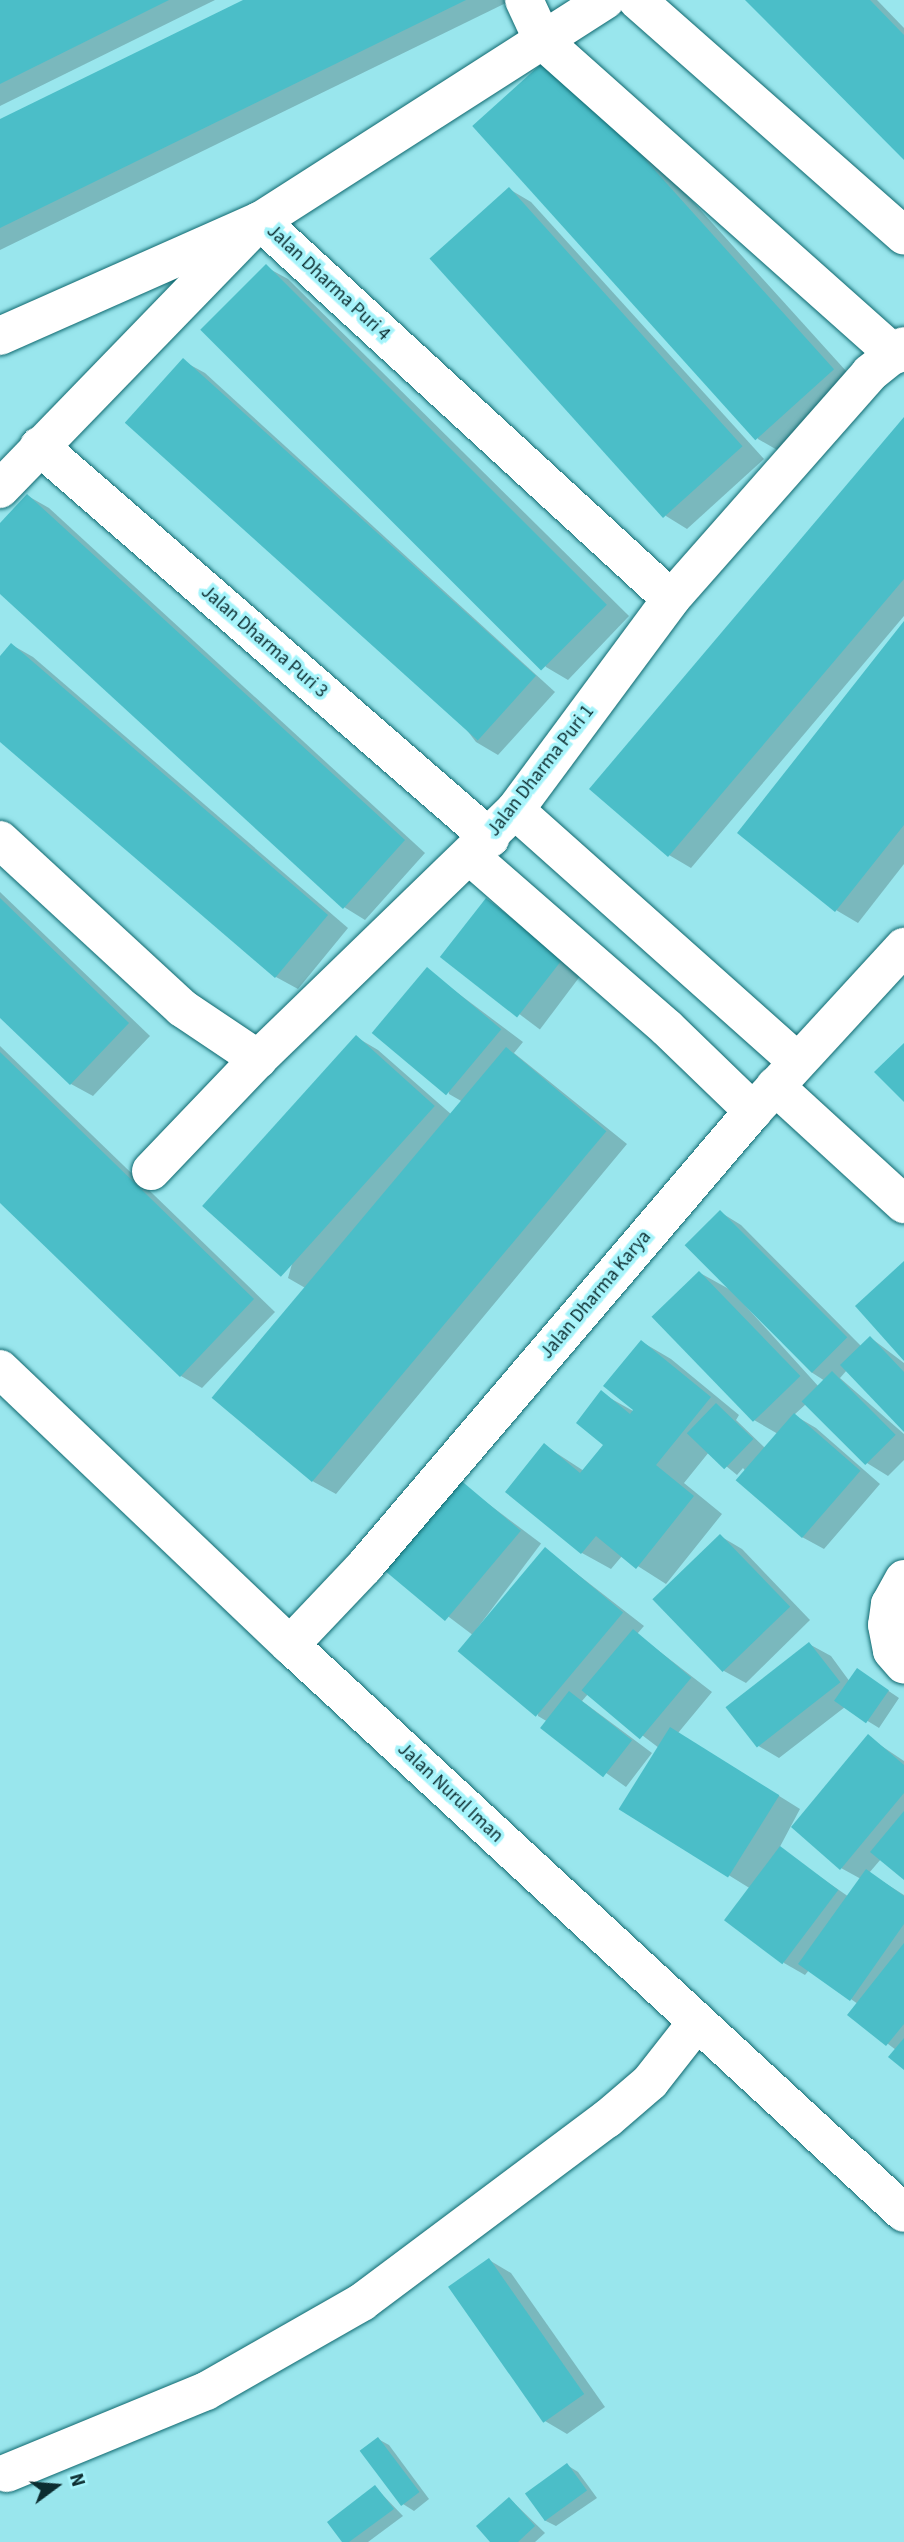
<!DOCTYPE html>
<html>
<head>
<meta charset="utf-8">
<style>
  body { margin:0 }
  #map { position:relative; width:904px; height:2542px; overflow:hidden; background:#99e6ed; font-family:"Source Sans 3",sans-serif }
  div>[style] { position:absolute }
  .shadow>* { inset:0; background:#0003; transform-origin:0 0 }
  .building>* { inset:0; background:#4bbec8; transform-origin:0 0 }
  .roads { filter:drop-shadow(0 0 2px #0f686f) drop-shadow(0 0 2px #0f686f) }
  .minor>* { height:38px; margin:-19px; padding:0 19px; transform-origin:19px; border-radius:19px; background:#fff }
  span { translate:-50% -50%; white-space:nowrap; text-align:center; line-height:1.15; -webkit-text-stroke:7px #a6f4fb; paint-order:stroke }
  .street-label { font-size:19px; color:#0c2d30 }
  .north { position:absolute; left:21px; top:2451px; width:70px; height:70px; -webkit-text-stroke:5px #a6f4fb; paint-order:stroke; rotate:74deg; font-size:19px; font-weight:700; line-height:28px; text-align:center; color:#0c2d30 }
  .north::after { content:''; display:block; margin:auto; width:24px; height:32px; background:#0c2d30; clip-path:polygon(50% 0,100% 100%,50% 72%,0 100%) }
</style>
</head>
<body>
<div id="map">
  <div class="shadow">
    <div style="clip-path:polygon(0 0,215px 0,0 106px)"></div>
    <div style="clip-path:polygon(247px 0,512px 0,0 250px,0 121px)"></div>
    <div style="clip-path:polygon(747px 0,877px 0,904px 28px,904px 158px)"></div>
    <div style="clip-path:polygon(573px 69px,856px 382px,779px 451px,758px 439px)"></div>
    <div style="clip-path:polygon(509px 189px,531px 202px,764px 459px,687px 529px,666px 516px)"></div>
    <div style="clip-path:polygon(266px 267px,288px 279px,629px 616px,568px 680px,546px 667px)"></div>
    <div style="clip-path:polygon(183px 361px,205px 373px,555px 692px,498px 755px,476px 742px)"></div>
    <div style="clip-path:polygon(904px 420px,904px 616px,691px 868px,669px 855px)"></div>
    <div style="clip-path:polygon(28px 496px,49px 508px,425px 853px,365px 920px,344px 907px,0 592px,0 526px)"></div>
    <div style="clip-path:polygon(904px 624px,904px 864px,858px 923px,836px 910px)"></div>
    <div style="clip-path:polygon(12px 645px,33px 657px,348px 928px,298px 989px,276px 977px,0 740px,0 659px)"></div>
    <div style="clip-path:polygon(0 892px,150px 1036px,93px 1096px,71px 1084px,0 1015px)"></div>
    <div style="left:486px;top:900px;width:121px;height:71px;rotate:37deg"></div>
    <div style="clip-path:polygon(427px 970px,523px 1042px,514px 1053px,627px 1144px,336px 1494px,314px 1482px,215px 1399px,307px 1289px,288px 1278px,356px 1037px,378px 1050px,452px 1115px,463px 1102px,449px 1094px)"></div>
    <div style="clip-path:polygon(0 1046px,275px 1312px,202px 1388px,181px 1376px,0 1201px)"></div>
    <div style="clip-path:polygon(evenodd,720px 1212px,741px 1225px,862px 1347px,871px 1338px,904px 1363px,904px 1430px,847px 1370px,840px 1378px,904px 1434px,904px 1460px,888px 1476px,867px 1463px,806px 1404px,794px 1415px,816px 1428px,880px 1484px,824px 1549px,802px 1537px,743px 1468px,737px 1475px,709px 1452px,684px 1483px,722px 1514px,666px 1584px,622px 1556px,611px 1569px,582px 1553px,544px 1445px,584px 1471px,606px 1445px,601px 1393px,633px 1411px,642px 1342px,671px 1359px,739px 1415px,736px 1420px,765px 1448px,778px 1434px,754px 1420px,700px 1273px,729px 1289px,720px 1212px,733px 1292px,811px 1372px,825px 1381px,819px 1387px,733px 1292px)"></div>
    <div style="left:458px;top:1481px;width:104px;height:114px;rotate:37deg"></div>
    <div style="clip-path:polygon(720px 1536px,742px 1549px,810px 1620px,746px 1683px,724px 1671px)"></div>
    <div style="clip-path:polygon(545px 1549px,644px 1626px,637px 1634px,712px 1692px,678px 1733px,800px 1809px,775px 1856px,780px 1849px,849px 1897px,861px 1879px,841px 1868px,868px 1737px,904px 1761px,904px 1878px,881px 1859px,869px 1873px,904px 1895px,904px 2068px,896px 2050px,850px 2015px,858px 2004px,809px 1970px,805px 1975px,784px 1963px,751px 1889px,622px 1809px,659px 1748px,588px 1694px,582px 1701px,652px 1753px,626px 1787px,544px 1729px,548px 1722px,538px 1716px)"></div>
    <div style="clip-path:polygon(809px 1644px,831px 1656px,850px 1682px,868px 1677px,899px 1698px,879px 1728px,845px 1707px,779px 1758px,757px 1745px)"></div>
    <div style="clip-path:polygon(489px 2260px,511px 2273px,605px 2407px,567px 2434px,545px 2421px)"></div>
    <div style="clip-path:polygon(378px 2439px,389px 2445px,429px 2499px,414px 2511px,403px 2504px)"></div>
    <div style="clip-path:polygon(567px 2465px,578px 2472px,597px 2498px,556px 2526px,544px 2520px)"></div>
    <div style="clip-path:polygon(375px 2487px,403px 2516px,368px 2542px,344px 2542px)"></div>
    <div style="clip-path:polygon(510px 2499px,545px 2533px,535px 2542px,493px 2542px)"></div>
  </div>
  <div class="building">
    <div style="clip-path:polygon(0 0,169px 0,0 84px)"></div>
    <div style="clip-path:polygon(243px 0,466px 0,0 228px,0 119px)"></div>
    <div style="clip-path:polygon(745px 0,870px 0,904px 35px,904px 160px)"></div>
    <div style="left:551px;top:55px;width:423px;height:106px;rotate:48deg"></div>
    <div style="left:509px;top:187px;width:349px;height:107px;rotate:48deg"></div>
    <div style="left:266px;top:264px;width:482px;height:93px;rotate:45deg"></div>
    <div style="left:183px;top:358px;width:475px;height:87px;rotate:42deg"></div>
    <div style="clip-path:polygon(904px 417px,904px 579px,668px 857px,589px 789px)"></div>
    <div style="clip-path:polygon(27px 494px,405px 840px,343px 909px,0 594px,0 523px)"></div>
    <div style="clip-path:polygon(904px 621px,904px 825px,835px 912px,737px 833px)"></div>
    <div style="clip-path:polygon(11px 643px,328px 915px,275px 978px,0 742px,0 656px)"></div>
    <div style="clip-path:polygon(0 898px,129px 1023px,70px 1085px,0 1018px)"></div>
    <div style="left:486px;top:898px;width:98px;height:75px;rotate:38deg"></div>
    <div style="left:427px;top:967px;width:97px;height:86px;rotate:40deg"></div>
    <div style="left:356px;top:1035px;width:106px;height:230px;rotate:42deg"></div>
    <div style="clip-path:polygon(904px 1043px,904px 1102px,874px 1072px)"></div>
    <div style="left:506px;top:1047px;width:131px;height:458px;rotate:40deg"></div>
    <div style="clip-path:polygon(0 1052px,254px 1299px,180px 1377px,0 1203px)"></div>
    <div style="left:720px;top:1210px;width:180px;height:50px;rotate:45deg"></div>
    <div style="clip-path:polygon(904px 1261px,904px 1361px,855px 1306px)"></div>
    <div style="left:699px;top:1271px;width:146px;height:66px;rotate:46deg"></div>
    <div style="clip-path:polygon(870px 1336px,904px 1372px,904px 1432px,840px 1365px)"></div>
    <div style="clip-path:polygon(641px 1340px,711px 1397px,656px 1465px,694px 1496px,636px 1569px,596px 1536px,581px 1554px,505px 1492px,544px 1443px,580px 1473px,603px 1445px,576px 1423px,601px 1390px,630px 1414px,633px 1410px,603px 1386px)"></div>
    <div style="left:832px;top:1371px;width:90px;height:43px;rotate:45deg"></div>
    <div style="left:716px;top:1403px;width:52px;height:42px;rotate:44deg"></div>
    <div style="left:794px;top:1413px;width:88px;height:89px;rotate:41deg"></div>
    <div style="left:458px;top:1478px;width:82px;height:118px;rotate:40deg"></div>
    <div style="left:720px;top:1534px;width:101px;height:94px;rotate:46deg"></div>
    <div style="left:545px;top:1547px;width:102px;height:136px;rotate:40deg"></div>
    <div style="left:633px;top:1629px;width:76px;height:80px;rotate:40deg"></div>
    <div style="left:809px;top:1642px;width:51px;height:106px;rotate:52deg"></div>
    <div style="left:857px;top:1668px;width:39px;height:40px;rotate:35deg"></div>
    <div style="left:569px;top:1691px;width:80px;height:47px;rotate:38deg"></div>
    <div style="left:670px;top:1727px;width:129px;height:97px;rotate:32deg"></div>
    <div style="clip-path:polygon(868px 1734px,904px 1765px,904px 1793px,840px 1870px,791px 1827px)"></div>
    <div style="clip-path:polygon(904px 1811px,904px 1880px,870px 1852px)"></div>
    <div style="left:780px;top:1846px;width:73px;height:93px;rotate:37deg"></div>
    <div style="clip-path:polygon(866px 1869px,904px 1896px,904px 1924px,850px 2001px,798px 1964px)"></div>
    <div style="clip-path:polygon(904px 1943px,904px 2024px,886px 2046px,847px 2015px)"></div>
    <div style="clip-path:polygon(904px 2038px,904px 2070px,888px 2057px)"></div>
    <div style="left:489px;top:2258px;width:166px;height:50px;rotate:55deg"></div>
    <div style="left:378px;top:2437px;width:69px;height:23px;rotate:53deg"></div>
    <div style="left:567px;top:2463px;width:34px;height:52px;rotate:54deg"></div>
    <div style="clip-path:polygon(375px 2485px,394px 2509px,349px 2542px,342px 2542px,327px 2522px)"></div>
    <div style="clip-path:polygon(509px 2497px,535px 2526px,518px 2542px,490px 2542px,476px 2526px)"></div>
  </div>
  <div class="roads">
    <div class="minor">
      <div style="left:524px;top:0;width:45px;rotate:65.1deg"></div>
      <div style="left:543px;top:41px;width:472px;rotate:41.7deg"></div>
      <div style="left:637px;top:0;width:356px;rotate:41.4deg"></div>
      <div style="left:0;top:336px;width:284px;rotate:-23.9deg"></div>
      <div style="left:260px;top:221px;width:410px;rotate:-32.6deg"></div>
      <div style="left:39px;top:446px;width:598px;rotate:41deg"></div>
      <div style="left:0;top:489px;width:373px;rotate:-45.9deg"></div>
      <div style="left:260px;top:221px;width:558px;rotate:42.6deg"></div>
      <div style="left:515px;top:810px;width:378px;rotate:41.7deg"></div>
      <div style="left:0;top:840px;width:248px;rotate:42.7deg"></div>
      <div style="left:182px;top:1008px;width:92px;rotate:33.9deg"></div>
      <div style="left:471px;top:857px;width:260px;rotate:41.1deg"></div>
      <div style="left:667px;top:1028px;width:120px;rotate:44deg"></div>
      <div style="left:775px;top:1086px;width:175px;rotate:42.5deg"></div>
      <div style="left:151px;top:1171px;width:155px;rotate:-46.3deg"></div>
      <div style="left:258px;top:1059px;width:358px;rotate:-44.1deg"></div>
      <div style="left:515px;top:810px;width:262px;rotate:-53.5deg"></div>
      <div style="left:671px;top:599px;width:301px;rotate:-48.6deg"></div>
      <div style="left:870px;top:373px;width:43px;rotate:-38.5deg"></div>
      <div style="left:0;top:1369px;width:400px;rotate:43.6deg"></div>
      <div style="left:290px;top:1645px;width:836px;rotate:42.77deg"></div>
      <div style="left:904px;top:1579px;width:29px;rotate:119deg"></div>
      <div style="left:890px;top:1604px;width:21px;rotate:98deg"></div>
      <div style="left:887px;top:1625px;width:26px;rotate:79deg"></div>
      <div style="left:892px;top:1651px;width:18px;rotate:49deg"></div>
      <div style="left:290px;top:1645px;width:108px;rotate:-46.5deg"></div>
      <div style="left:364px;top:1567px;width:599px;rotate:-49.53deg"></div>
      <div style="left:753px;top:1111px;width:223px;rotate:-47.4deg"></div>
      <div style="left:7px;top:2473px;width:215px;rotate:-22.4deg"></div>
      <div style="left:206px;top:2391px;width:180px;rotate:-29.7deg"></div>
      <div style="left:362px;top:2302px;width:306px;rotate:-36.8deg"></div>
      <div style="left:607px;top:2119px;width:57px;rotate:-40.7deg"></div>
      <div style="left:650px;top:2082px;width:76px;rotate:-51.9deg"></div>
    </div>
  </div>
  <div class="street-label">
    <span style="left:328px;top:283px;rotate:43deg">Jalan Dharma Puri 4</span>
    <span style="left:264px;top:642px;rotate:41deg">Jalan Dharma Puri 3</span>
    <span style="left:541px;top:771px;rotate:-52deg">Jalan Dharma Puri 1</span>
    <span style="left:596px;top:1295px;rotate:-50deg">Jalan Dharma Karya</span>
    <span style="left:450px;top:1793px;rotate:43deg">Jalan Nurul Iman</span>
  </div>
  <div class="north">N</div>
</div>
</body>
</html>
